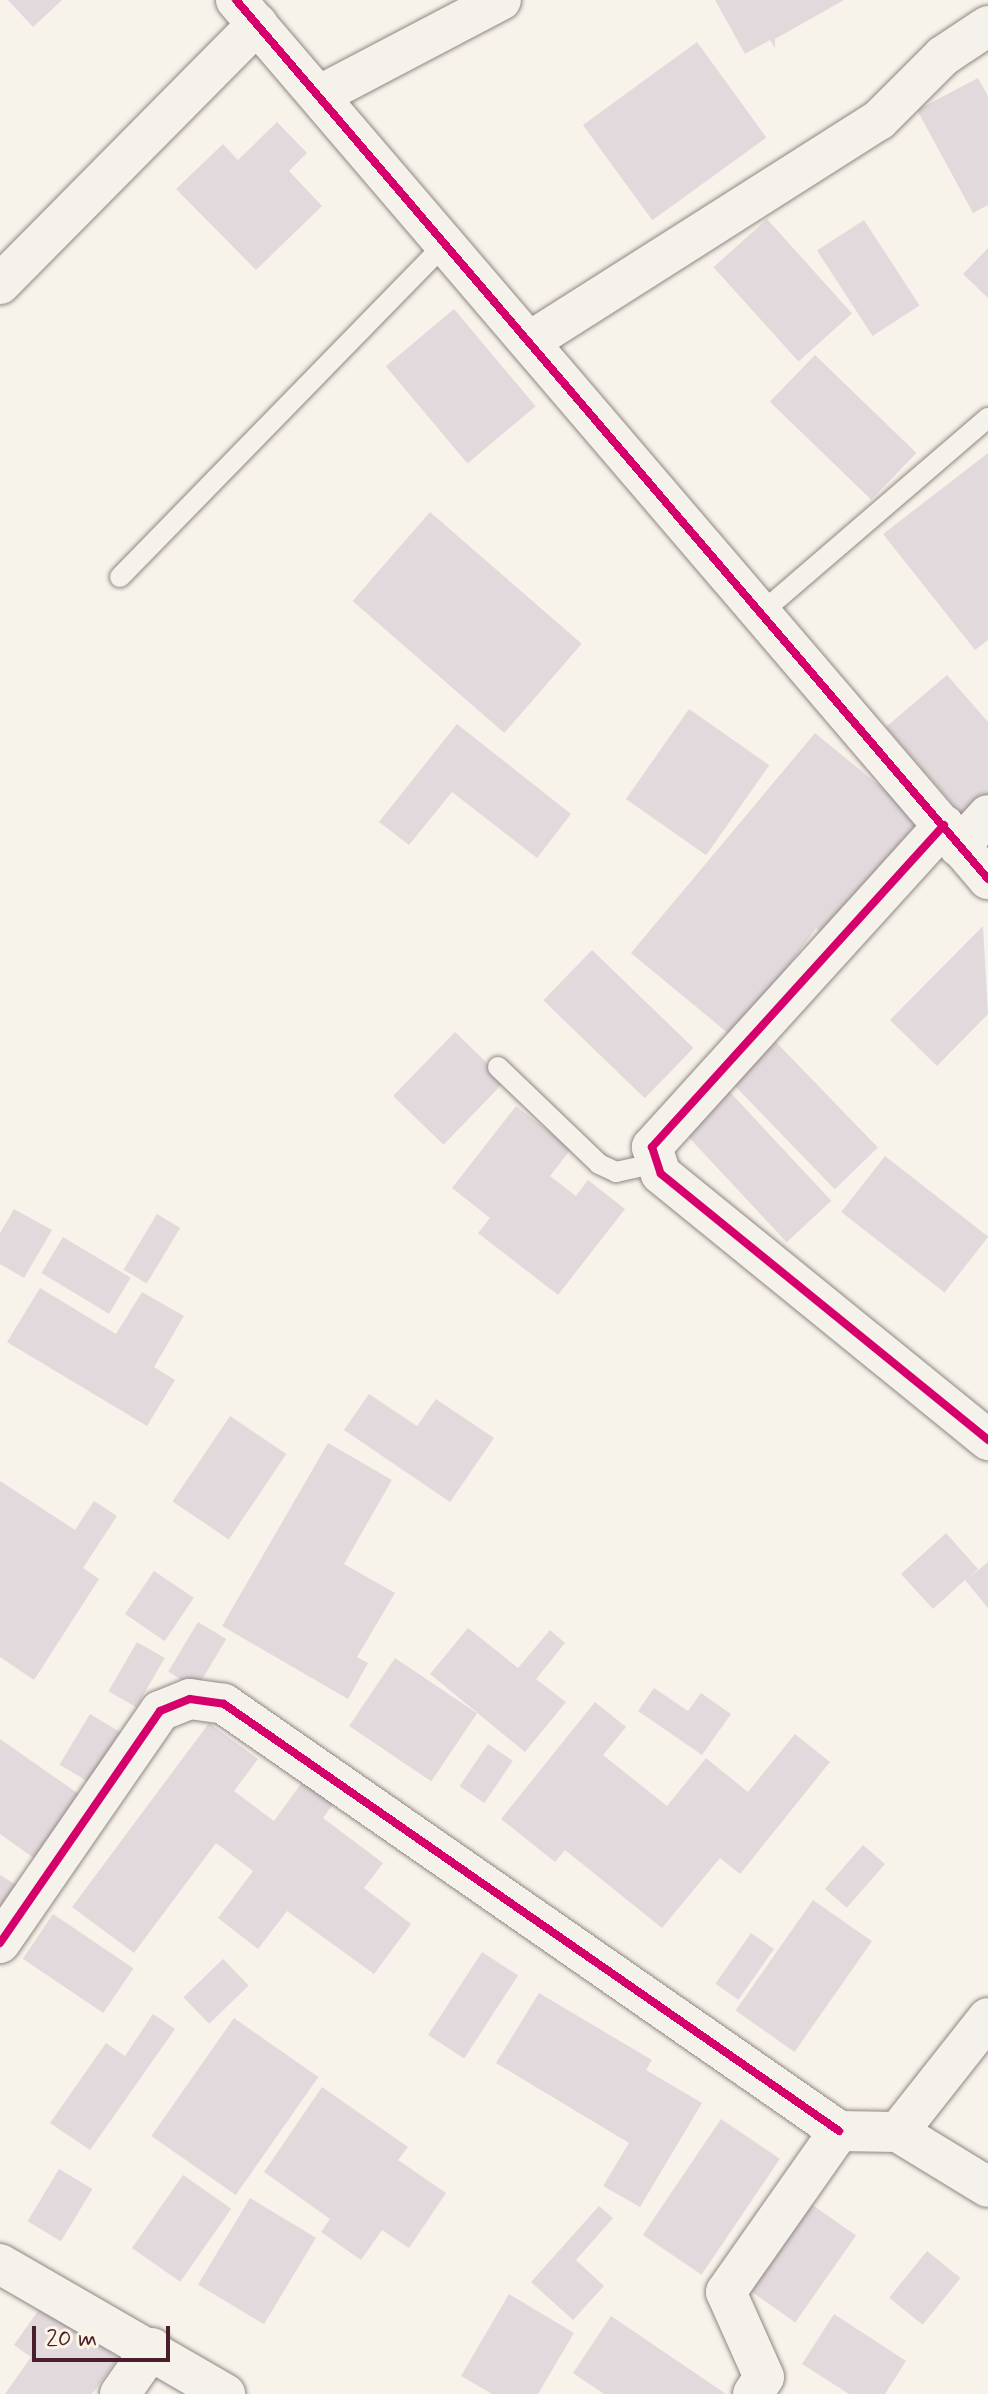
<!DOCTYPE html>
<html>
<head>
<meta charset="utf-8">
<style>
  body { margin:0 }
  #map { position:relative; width:988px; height:2394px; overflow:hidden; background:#f7f3ea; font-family:Mynerve,sans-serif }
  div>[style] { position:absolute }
  .building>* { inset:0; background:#e2d9dc; transform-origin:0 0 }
  .roads { filter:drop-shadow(0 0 2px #908684) drop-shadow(0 0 2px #908684) }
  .lane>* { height:20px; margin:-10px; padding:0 10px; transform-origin:10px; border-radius:10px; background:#f5f2ec }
  .street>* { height:40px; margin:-20px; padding:0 20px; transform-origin:20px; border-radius:20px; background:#f5f2ec }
  .cycleway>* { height:8px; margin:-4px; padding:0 4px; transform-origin:4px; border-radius:4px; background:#d6006c }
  span { translate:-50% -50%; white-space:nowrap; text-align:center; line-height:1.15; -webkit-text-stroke:8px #fcf5e5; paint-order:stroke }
  .scale { position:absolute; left:32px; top:2326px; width:138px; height:36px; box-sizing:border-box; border:4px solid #4a1f2b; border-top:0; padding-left:10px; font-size:24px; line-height:28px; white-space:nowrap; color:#4a1f2b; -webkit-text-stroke:6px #fcf5e5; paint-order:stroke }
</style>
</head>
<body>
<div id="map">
  <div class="building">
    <div style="clip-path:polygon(8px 0,62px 0,33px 27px)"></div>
    <div style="clip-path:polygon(715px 0,844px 0,775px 39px,775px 48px,770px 40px,745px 54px)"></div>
    <div style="left:697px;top:42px;width:118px;height:141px;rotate:54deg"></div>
    <div style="clip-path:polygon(978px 78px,988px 96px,988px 205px,973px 213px,917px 110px)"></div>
    <div style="clip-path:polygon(277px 122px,307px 153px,289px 171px,322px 206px,256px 270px,176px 189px,223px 144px,238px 160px)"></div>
    <div style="left:767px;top:219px;width:127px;height:72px;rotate:48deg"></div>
    <div style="left:864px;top:220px;width:102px;height:56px;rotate:57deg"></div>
    <div style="clip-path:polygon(988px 248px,988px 298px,963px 274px)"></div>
    <div style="left:454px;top:309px;width:127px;height:89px;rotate:50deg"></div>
    <div style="left:815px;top:355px;width:141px;height:65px;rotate:44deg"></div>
    <div style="clip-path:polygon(988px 453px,988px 640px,975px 650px,883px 534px)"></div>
    <div style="left:430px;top:512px;width:201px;height:118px;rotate:41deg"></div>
    <div style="clip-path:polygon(947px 675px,988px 722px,988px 796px,964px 817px,886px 727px)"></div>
    <div style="left:689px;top:709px;width:98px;height:110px;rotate:35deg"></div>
    <div style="clip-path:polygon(457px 724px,571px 814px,537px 858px,452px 792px,409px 845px,379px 822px)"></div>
    <div style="clip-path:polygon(815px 733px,920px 819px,824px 934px,816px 928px,735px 1039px,631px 953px)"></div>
    <div style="clip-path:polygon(983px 926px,988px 1014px,937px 1066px,890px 1020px)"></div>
    <div style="left:592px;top:950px;width:141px;height:70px;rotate:44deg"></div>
    <div style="left:455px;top:1032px;width:70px;height:89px;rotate:44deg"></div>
    <div style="left:773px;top:1039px;width:151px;height:60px;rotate:46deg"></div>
    <div style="left:729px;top:1091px;width:150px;height:61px;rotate:47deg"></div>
    <div style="clip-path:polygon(516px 1106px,571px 1149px,550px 1176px,576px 1196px,588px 1180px,625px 1209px,558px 1295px,478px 1233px,490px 1218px,452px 1188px)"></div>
    <div style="left:885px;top:1156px;width:131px;height:71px;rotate:38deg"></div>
    <div style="clip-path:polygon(14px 1209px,52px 1230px,24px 1278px,0 1264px,0 1233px)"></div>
    <div style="left:157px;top:1214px;width:27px;height:65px;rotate:31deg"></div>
    <div style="left:63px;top:1237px;width:79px;height:42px;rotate:31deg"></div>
    <div style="clip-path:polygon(40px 1288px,116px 1334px,142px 1292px,184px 1316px,154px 1367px,175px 1380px,147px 1426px,7px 1342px)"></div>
    <div style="clip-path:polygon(369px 1394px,417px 1426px,436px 1399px,494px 1438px,450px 1502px,344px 1430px)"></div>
    <div style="left:230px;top:1416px;width:68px;height:103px;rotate:34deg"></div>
    <div style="clip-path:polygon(328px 1443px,392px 1480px,344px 1564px,395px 1593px,357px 1657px,368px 1663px,348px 1699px,222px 1626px)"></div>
    <div style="clip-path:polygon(0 1481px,75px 1530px,94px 1501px,117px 1516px,83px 1568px,99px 1579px,34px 1680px,0 1657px)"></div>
    <div style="clip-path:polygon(946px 1533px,978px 1569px,970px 1577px,988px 1562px,988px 1608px,965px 1580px,933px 1609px,901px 1574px)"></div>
    <div style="left:154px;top:1571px;width:48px;height:52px;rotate:34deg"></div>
    <div style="left:198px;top:1622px;width:33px;height:58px;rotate:31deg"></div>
    <div style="clip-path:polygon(468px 1628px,518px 1668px,550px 1630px,565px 1643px,536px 1679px,566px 1702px,525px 1752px,430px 1674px)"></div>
    <div style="left:137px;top:1642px;width:32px;height:57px;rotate:30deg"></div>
    <div style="left:395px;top:1658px;width:99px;height:82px;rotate:34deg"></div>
    <div style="clip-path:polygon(654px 1688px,688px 1711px,701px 1693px,731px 1714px,702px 1755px,638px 1711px)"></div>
    <div style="clip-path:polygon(595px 1702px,626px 1727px,603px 1755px,667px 1806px,706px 1758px,748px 1792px,795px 1734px,830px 1762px,740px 1874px,720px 1858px,662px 1928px,565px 1850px,555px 1862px,501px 1819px)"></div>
    <div style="left:90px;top:1714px;width:41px;height:59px;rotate:31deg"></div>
    <div style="clip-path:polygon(209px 1723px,258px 1759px,234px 1791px,274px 1821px,303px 1781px,334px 1803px,323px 1818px,383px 1863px,364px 1888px,411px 1924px,374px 1974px,287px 1911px,258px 1949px,218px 1918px,253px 1871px,216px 1843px,134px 1953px,72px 1907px)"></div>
    <div style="clip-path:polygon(0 1739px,83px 1797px,38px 1861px,0 1834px)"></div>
    <div style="left:488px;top:1744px;width:30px;height:51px;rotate:34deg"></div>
    <div style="left:863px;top:1845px;width:29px;height:58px;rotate:41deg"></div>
    <div style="clip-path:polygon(0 1875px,23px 1889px,0 1923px)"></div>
    <div style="left:813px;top:1900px;width:72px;height:135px;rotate:35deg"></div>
    <div style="left:53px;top:1914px;width:97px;height:54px;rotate:34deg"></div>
    <div style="left:751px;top:1933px;width:28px;height:62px;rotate:35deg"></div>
    <div style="left:482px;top:1952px;width:43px;height:99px;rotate:33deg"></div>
    <div style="left:223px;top:1959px;width:37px;height:55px;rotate:46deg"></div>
    <div style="clip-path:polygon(539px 1993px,652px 2060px,646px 2070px,702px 2103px,640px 2207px,603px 2186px,629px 2143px,496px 2063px)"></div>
    <div style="clip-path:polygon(153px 2014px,175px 2029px,90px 2150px,50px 2123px,106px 2043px,125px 2056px)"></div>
    <div style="left:234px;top:2018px;width:103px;height:144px;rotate:35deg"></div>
    <div style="clip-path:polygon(322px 2087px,408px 2147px,398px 2160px,446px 2193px,409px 2248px,382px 2230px,361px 2260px,321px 2232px,330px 2219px,264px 2172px)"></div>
    <div style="left:721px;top:2119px;width:71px;height:140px;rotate:34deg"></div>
    <div style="left:59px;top:2169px;width:39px;height:61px;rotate:31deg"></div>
    <div style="left:183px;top:2175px;width:59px;height:89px;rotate:35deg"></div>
    <div style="left:250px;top:2198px;width:77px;height:101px;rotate:31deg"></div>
    <div style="left:811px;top:2204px;width:55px;height:106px;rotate:35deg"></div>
    <div style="clip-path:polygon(599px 2206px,613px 2218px,576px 2260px,604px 2286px,573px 2320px,531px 2282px)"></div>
    <div style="left:927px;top:2251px;width:43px;height:60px;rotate:39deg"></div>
    <div style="clip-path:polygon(509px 2294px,574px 2333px,538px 2394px,492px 2394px,461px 2376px)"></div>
    <div style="clip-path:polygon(42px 2305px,118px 2358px,92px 2394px,5px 2394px,31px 2357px,14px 2345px)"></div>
    <div style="clip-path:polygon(834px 2314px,906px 2361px,885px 2394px,849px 2394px,802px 2364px)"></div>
    <div style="clip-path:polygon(611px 2316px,726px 2394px,604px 2394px,573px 2373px)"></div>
  </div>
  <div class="roads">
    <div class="lane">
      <div style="left:120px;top:577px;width:465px;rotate:-45.7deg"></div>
      <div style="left:761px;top:613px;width:299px;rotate:-40.7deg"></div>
      <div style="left:498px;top:1067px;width:140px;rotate:43.8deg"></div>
      <div style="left:599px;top:1164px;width:19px;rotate:25deg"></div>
      <div style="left:616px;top:1172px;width:42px;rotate:-12.4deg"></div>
    </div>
    <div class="street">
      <div style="left:236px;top:0;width:1157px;rotate:49.45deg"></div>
      <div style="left:322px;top:94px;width:202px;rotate:-27.7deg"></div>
      <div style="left:0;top:284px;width:366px;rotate:-45.3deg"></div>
      <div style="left:529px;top:342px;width:414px;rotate:-32.4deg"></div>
      <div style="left:879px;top:120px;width:91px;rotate:-45deg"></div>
      <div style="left:943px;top:56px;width:54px;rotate:-33.7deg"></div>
      <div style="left:944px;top:825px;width:435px;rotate:132.2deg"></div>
      <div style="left:652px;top:1147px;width:28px;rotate:72deg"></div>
      <div style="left:661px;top:1174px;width:422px;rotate:39.1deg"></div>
      <div style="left:959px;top:847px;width:43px;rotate:-47.8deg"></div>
      <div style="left:0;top:1943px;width:282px;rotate:-55.4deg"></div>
      <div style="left:160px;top:1711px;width:32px;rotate:-22deg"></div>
      <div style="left:190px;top:1699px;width:34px;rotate:8deg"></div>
      <div style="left:224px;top:1704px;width:749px;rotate:34.77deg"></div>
      <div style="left:898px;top:2132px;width:105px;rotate:31.4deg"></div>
      <div style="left:0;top:2264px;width:260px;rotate:30deg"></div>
      <div style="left:120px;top:2394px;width:56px;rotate:-55.2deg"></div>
      <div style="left:753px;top:2394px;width:20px;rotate:-57deg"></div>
      <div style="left:764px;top:2377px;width:93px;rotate:-114.1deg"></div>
      <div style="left:726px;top:2292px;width:197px;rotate:-54.9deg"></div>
      <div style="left:839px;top:2131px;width:59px;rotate:1deg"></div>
      <div style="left:898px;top:2132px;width:145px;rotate:-51.7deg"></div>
    </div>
  </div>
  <div class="cycleway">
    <div style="left:236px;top:0;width:1157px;rotate:49.45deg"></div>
    <div style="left:944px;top:825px;width:435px;rotate:132.2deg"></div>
    <div style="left:652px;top:1147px;width:28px;rotate:72deg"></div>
    <div style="left:661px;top:1174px;width:422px;rotate:39.1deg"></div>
    <div style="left:0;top:1943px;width:282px;rotate:-55.4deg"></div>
    <div style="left:160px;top:1711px;width:32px;rotate:-22deg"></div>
    <div style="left:190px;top:1699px;width:34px;rotate:8deg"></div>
    <div style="left:224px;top:1704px;width:749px;rotate:34.77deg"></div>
  </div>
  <div class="scale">20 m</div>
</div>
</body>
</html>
